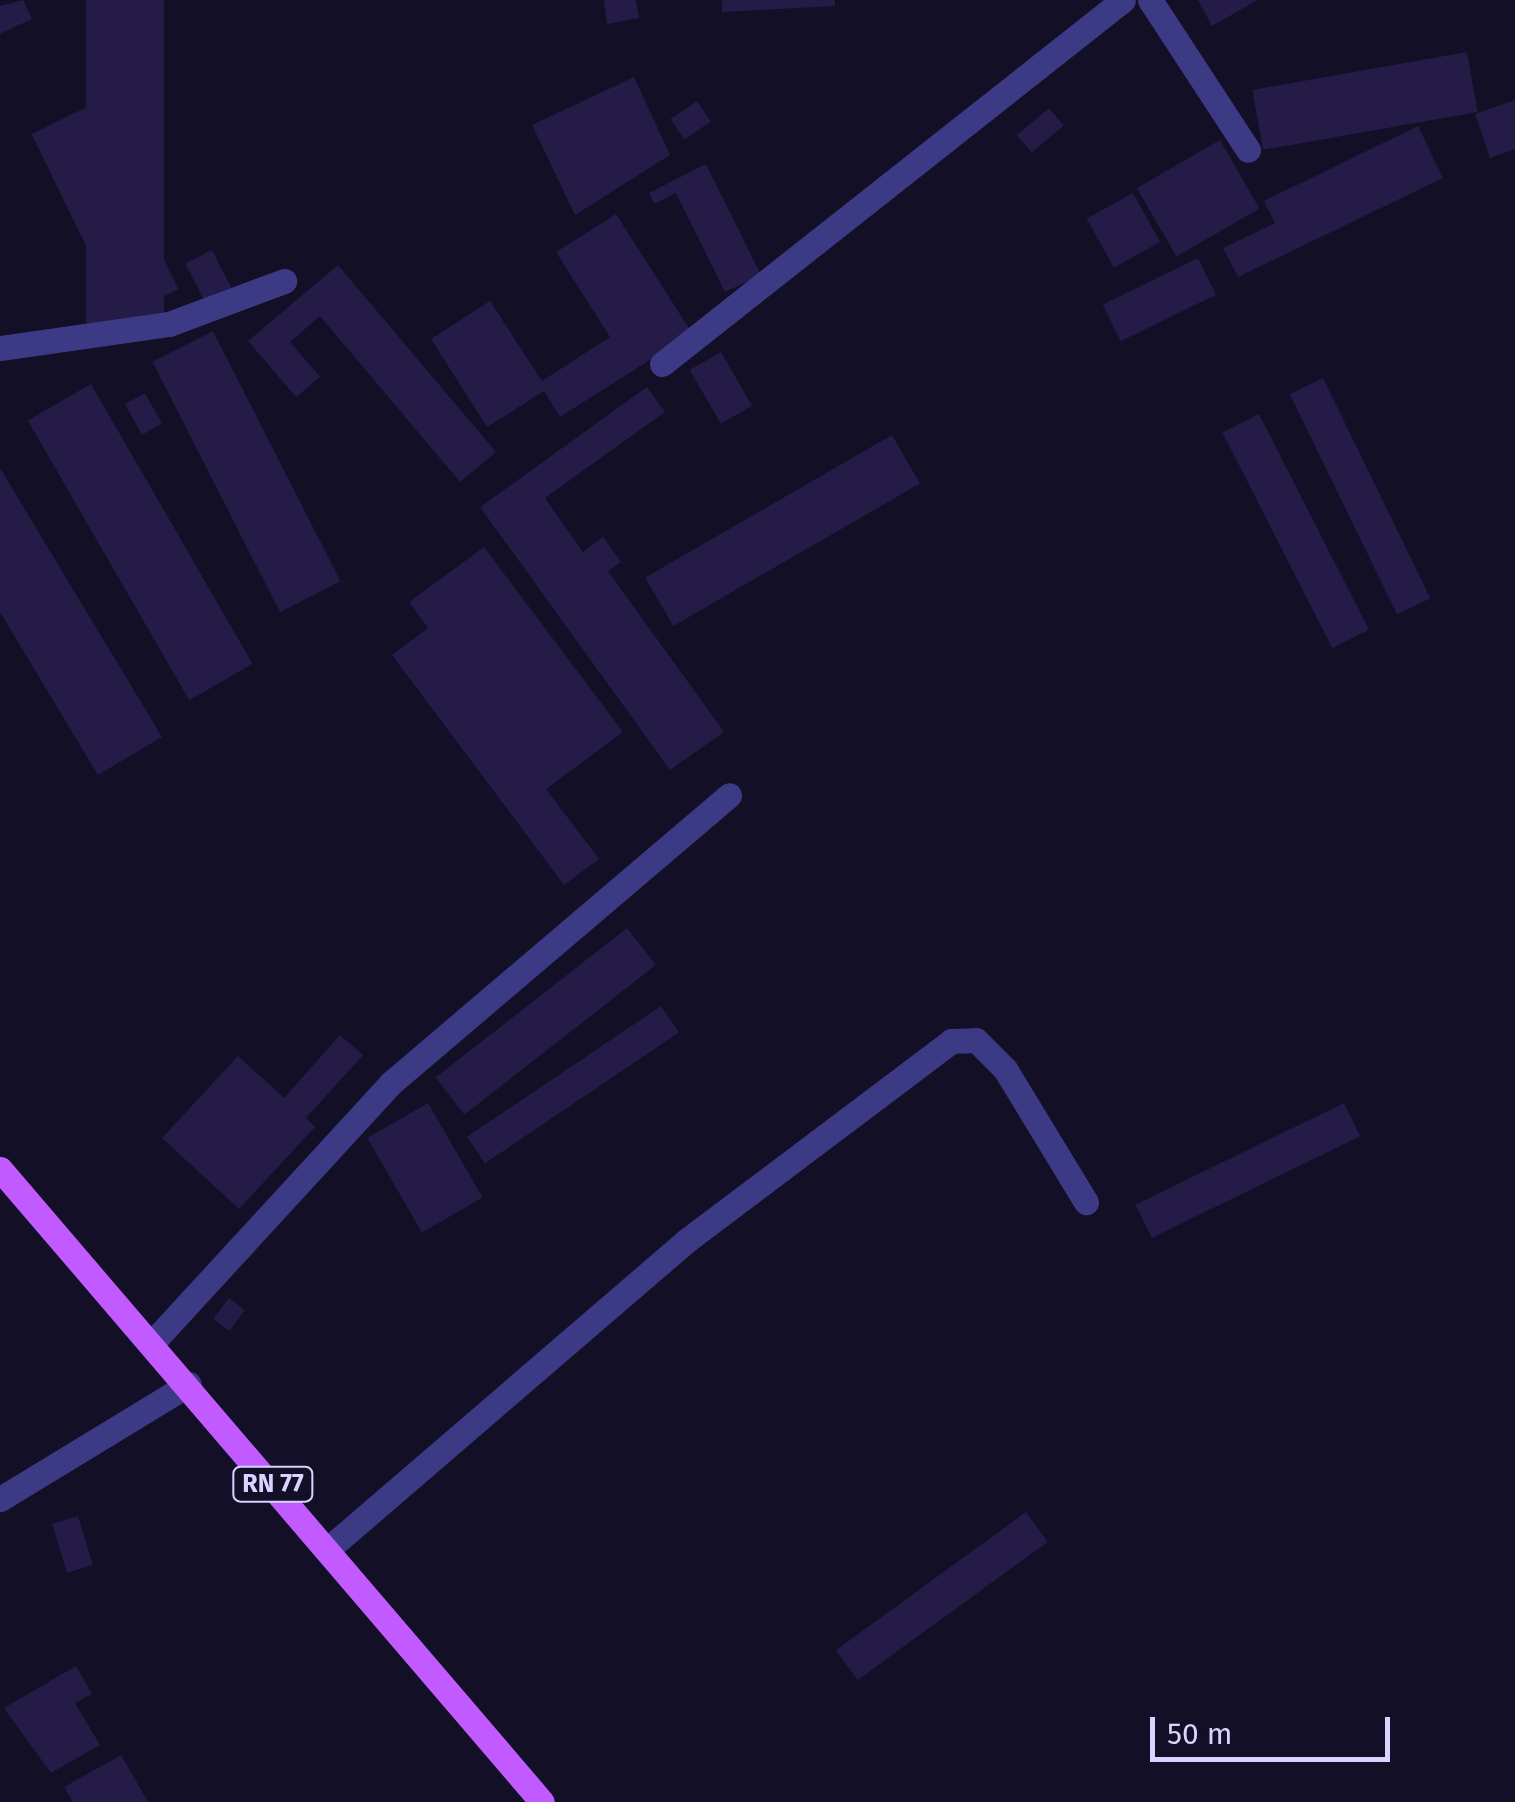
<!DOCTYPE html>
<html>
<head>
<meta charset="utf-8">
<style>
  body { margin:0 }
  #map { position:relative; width:1515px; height:1802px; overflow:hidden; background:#130f26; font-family:"Fira Sans",sans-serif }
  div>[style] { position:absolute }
  .building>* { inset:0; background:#241b47; transform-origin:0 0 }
  .street>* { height:25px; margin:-12.5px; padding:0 12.5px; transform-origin:12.5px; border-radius:12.5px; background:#3d3a85 }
  .primary>* { height:25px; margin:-12.5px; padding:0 12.5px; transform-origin:12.5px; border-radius:12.5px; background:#c25bff }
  span { translate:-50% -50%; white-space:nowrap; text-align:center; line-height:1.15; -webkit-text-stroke:8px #130f26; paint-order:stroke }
  .shield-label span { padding:2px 8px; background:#130f26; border:2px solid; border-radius:8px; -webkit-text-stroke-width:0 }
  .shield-label { font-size:25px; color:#d9d4ff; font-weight:700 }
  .scale { position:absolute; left:1150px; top:1717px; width:240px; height:45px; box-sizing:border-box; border:5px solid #d9d4ff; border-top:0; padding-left:12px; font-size:30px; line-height:35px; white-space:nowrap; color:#d9d4ff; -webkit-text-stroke:8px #130f26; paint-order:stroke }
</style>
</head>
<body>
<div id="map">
  <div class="building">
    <div style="clip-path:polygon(23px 0,32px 19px,0 34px,0 6px)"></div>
    <div style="left:86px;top:0;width:78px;height:324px"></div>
    <div style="clip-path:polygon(604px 0,636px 0,639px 18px,607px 24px)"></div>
    <div style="clip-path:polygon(722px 0,835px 0,835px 6px,722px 12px)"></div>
    <div style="clip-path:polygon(1198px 0,1258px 0,1212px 26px)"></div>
    <div style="left:1467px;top:52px;width:61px;height:218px;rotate:80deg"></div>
    <div style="clip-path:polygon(634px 77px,670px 155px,575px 215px,532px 125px)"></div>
    <div style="clip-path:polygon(1515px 100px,1515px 149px,1490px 158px,1475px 114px)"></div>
    <div style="left:697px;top:101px;width:25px;height:32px;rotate:56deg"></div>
    <div style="left:89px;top:106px;width:204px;height:64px;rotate:64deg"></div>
    <div style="left:1049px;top:108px;width:23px;height:42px;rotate:50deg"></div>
    <div style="clip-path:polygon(1418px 126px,1443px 178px,1238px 277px,1223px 248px,1275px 223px,1264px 201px)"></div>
    <div style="left:1220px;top:140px;width:79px;height:96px;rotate:60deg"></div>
    <div style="clip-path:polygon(706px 164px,761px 275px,725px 292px,676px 193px,654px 204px,649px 193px)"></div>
    <div style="left:1133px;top:193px;width:56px;height:53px;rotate:61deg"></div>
    <div style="clip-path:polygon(616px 214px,692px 333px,560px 417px,544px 391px,487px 427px,431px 339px,490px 301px,542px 381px,610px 337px,556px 252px)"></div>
    <div style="left:212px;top:250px;width:46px;height:30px;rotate:63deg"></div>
    <div style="left:1198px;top:258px;width:41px;height:106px;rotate:64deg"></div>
    <div style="clip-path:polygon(338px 265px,496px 452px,460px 482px,320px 316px,290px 342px,320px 377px,296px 397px,248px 341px)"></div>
    <div style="left:213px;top:331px;width:281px;height:68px;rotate:63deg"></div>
    <div style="left:721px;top:352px;width:62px;height:36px;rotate:60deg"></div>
    <div style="left:1323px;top:378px;width:245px;height:37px;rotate:64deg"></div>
    <div style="left:91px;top:384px;width:323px;height:73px;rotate:60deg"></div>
    <div style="clip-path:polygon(647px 387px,665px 412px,545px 498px,583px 552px,603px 537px,621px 562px,608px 571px,724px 732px,670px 770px,480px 507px)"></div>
    <div style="left:145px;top:393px;width:35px;height:23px;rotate:61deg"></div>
    <div style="left:1259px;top:414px;width:242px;height:41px;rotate:63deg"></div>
    <div style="left:892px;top:435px;width:56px;height:285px;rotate:60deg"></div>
    <div style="clip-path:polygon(0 468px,162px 737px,98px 775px,0 612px)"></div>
    <div style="clip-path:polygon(484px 547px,623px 732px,546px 789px,599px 859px,564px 885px,392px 655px,428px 628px,409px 602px)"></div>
    <div style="left:627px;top:928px;width:47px;height:243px;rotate:52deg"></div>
    <div style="left:661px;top:1006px;width:32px;height:234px;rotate:56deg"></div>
    <div style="clip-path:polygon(340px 1035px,363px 1055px,306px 1118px,315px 1127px,239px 1209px,162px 1138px,238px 1056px,284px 1098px)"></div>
    <div style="left:428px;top:1103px;width:109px;height:70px;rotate:60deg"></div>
    <div style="left:1344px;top:1103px;width:37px;height:232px;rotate:64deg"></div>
    <div style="left:229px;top:1298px;width:20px;height:26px;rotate:37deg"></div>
    <div style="left:1026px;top:1512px;width:37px;height:235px;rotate:54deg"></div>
    <div style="left:78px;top:1516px;width:51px;height:27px;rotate:73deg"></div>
    <div style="clip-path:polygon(76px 1666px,92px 1694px,75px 1703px,100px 1745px,51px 1773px,4px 1708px)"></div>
    <div style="clip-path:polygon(121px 1755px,148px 1802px,73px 1802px,64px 1787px)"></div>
  </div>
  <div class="street">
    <div style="left:1150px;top:0;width:179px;rotate:56.8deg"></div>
    <div style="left:0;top:348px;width:171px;rotate:-8.1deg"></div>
    <div style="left:169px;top:324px;width:123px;rotate:-20.5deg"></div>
    <div style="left:662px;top:364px;width:587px;rotate:-38.29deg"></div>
    <div style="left:152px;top:1343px;width:353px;rotate:-47.4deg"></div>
    <div style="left:391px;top:1083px;width:444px;rotate:-40.4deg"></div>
    <div style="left:0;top:1499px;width:221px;rotate:-31.3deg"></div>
    <div style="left:328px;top:1549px;width:472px;rotate:-40.7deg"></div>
    <div style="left:686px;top:1241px;width:332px;rotate:-37deg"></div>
    <div style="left:951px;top:1041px;width:25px;rotate:-2deg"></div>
    <div style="left:976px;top:1040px;width:41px;rotate:45deg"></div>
    <div style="left:1005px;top:1069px;width:156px;rotate:58.7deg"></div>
  </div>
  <div class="primary">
    <div style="left:0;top:1169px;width:833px;rotate:49.43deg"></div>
  </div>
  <div class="shield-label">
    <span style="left:273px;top:1484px">RN 77</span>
  </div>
  <div class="scale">50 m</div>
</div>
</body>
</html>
